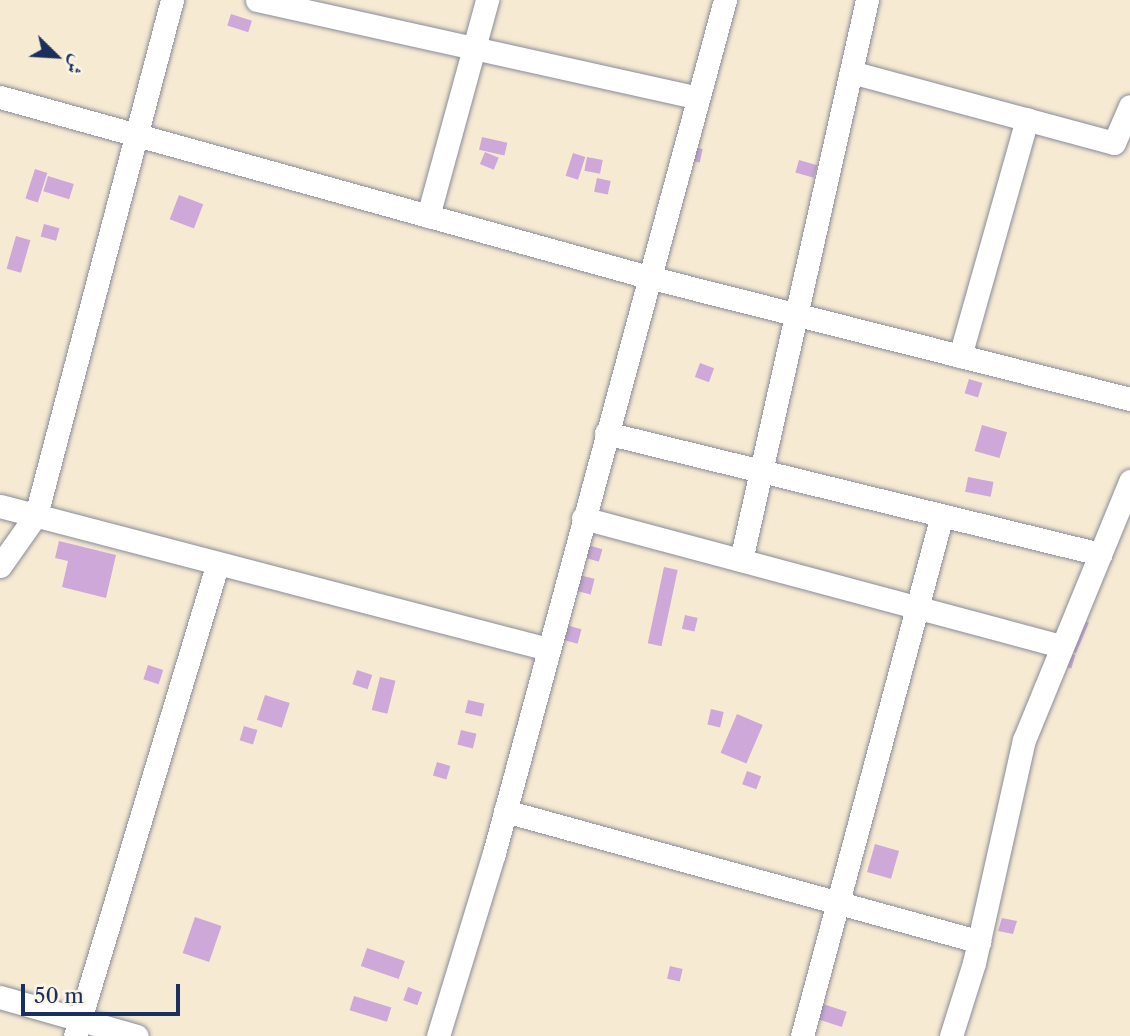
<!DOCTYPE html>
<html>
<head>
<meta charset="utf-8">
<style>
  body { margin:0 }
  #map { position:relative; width:1130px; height:1036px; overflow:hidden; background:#f7ead3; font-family:"Libre Caslon Text",Amiri,serif }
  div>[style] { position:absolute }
  .building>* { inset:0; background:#cda8d9; transform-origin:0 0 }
  .roads { filter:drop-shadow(0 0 2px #898c98) drop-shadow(0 0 2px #898c98) }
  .minor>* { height:23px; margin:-11.5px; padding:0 11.5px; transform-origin:11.5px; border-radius:11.5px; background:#fff }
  span { translate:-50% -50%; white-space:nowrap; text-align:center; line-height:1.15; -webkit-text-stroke:5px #fcf5e5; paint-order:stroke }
  .north { position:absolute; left:21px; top:21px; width:70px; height:70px; -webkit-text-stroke:5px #fcf5e5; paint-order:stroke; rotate:114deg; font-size:19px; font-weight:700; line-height:28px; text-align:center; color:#1b2f5e }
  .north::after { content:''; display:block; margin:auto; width:24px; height:32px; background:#1b2f5e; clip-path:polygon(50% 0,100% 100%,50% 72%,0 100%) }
  .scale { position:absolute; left:21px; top:984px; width:159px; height:32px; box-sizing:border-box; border:4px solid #1b2f5e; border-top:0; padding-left:9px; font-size:21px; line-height:24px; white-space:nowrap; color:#1b2f5e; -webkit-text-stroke:5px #fcf5e5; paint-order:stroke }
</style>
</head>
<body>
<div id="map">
  <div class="building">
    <div style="left:231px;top:14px;width:22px;height:12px;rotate:18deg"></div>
    <div style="left:482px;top:137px;width:26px;height:13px;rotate:13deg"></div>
    <div style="left:689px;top:146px;width:14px;height:14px;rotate:12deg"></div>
    <div style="left:485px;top:152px;width:15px;height:13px;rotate:23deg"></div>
    <div style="left:573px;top:153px;width:13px;height:24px;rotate:18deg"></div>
    <div style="left:587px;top:157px;width:16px;height:14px;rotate:11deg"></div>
    <div style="left:799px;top:160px;width:19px;height:13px;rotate:16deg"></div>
    <div style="left:35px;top:169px;width:13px;height:31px;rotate:18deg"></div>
    <div style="left:48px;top:176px;width:27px;height:16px;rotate:17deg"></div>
    <div style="left:597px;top:178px;width:14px;height:14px;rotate:12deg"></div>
    <div style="left:179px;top:195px;width:26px;height:26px;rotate:21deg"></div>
    <div style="left:44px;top:224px;width:16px;height:13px;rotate:15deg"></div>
    <div style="left:16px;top:236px;width:15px;height:34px;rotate:16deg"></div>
    <div style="left:700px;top:363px;width:15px;height:15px;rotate:20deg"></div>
    <div style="left:969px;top:379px;width:14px;height:15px;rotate:17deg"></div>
    <div style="left:982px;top:425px;width:26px;height:27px;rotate:16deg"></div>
    <div style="left:968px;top:477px;width:26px;height:15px;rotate:11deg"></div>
    <div style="clip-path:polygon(59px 541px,116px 555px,106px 598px,62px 587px,68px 561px,55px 558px)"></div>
    <div style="left:588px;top:545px;width:15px;height:13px;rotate:16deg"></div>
    <div style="left:664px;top:567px;width:14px;height:78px;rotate:12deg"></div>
    <div style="left:579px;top:575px;width:16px;height:16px;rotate:14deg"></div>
    <div style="left:685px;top:615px;width:13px;height:14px;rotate:13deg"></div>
    <div style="left:1075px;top:617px;width:15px;height:33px;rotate:23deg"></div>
    <div style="left:566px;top:625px;width:16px;height:15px;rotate:15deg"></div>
    <div style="left:1062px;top:651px;width:14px;height:14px;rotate:17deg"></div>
    <div style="left:148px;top:665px;width:16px;height:15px;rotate:18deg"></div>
    <div style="left:357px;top:670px;width:16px;height:15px;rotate:18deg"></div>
    <div style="left:380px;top:677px;width:16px;height:34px;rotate:14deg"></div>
    <div style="left:265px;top:695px;width:26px;height:26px;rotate:18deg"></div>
    <div style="left:468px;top:700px;width:17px;height:13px;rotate:13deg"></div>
    <div style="left:711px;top:709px;width:13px;height:16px;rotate:13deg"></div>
    <div style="left:737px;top:714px;width:28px;height:42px;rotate:23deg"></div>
    <div style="left:244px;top:726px;width:14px;height:15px;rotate:17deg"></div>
    <div style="left:461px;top:730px;width:16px;height:15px;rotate:14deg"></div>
    <div style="left:437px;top:762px;width:14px;height:14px;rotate:17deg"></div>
    <div style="left:747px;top:771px;width:15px;height:14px;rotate:20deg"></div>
    <div style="left:875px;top:844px;width:25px;height:29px;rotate:16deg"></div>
    <div style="left:195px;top:917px;width:28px;height:38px;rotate:19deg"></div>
    <div style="clip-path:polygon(1002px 918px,1017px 921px,1013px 934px,998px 931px)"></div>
    <div style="left:367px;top:948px;width:40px;height:19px;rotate:19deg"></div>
    <div style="left:670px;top:966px;width:13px;height:13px;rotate:13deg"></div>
    <div style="left:408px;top:987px;width:15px;height:14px;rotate:20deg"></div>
    <div style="left:354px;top:996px;width:39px;height:15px;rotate:17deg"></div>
    <div style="left:823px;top:1004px;width:25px;height:16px;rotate:18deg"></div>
  </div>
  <div class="roads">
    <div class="minor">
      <div style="left:257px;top:0;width:450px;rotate:12.5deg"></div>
      <div style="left:851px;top:72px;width:272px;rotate:15.1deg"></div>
      <div style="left:1114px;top:143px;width:40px;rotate:-66.6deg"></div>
      <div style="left:0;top:97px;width:673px;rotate:15.52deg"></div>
      <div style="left:648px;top:277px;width:497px;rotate:14.2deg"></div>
      <div style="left:428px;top:216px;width:224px;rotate:-74.7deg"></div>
      <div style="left:960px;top:356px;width:246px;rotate:-74.2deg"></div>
      <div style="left:606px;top:433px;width:509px;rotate:13.76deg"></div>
      <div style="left:0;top:506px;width:566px;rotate:14.63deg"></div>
      <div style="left:583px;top:518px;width:496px;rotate:15deg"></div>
      <div style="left:741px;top:560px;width:574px;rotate:-77.32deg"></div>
      <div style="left:0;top:566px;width:62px;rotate:-54.8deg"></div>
      <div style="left:36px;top:515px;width:533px;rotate:-75.21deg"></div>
      <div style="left:505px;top:811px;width:492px;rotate:15.4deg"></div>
      <div style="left:0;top:997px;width:142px;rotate:15.9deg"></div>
      <div style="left:75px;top:1036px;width:494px;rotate:-73.2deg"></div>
      <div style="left:438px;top:1036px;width:191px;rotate:-73deg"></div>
      <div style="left:494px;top:853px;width:884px;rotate:-74.85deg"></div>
      <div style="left:802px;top:1036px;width:539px;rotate:-74.96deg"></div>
      <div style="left:951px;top:1036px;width:77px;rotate:-72.5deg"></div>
      <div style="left:974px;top:963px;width:229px;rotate:-77.4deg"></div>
      <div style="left:1024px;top:740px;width:280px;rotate:-67.7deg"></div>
    </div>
  </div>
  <div class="north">ش</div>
  <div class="scale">50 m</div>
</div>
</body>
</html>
